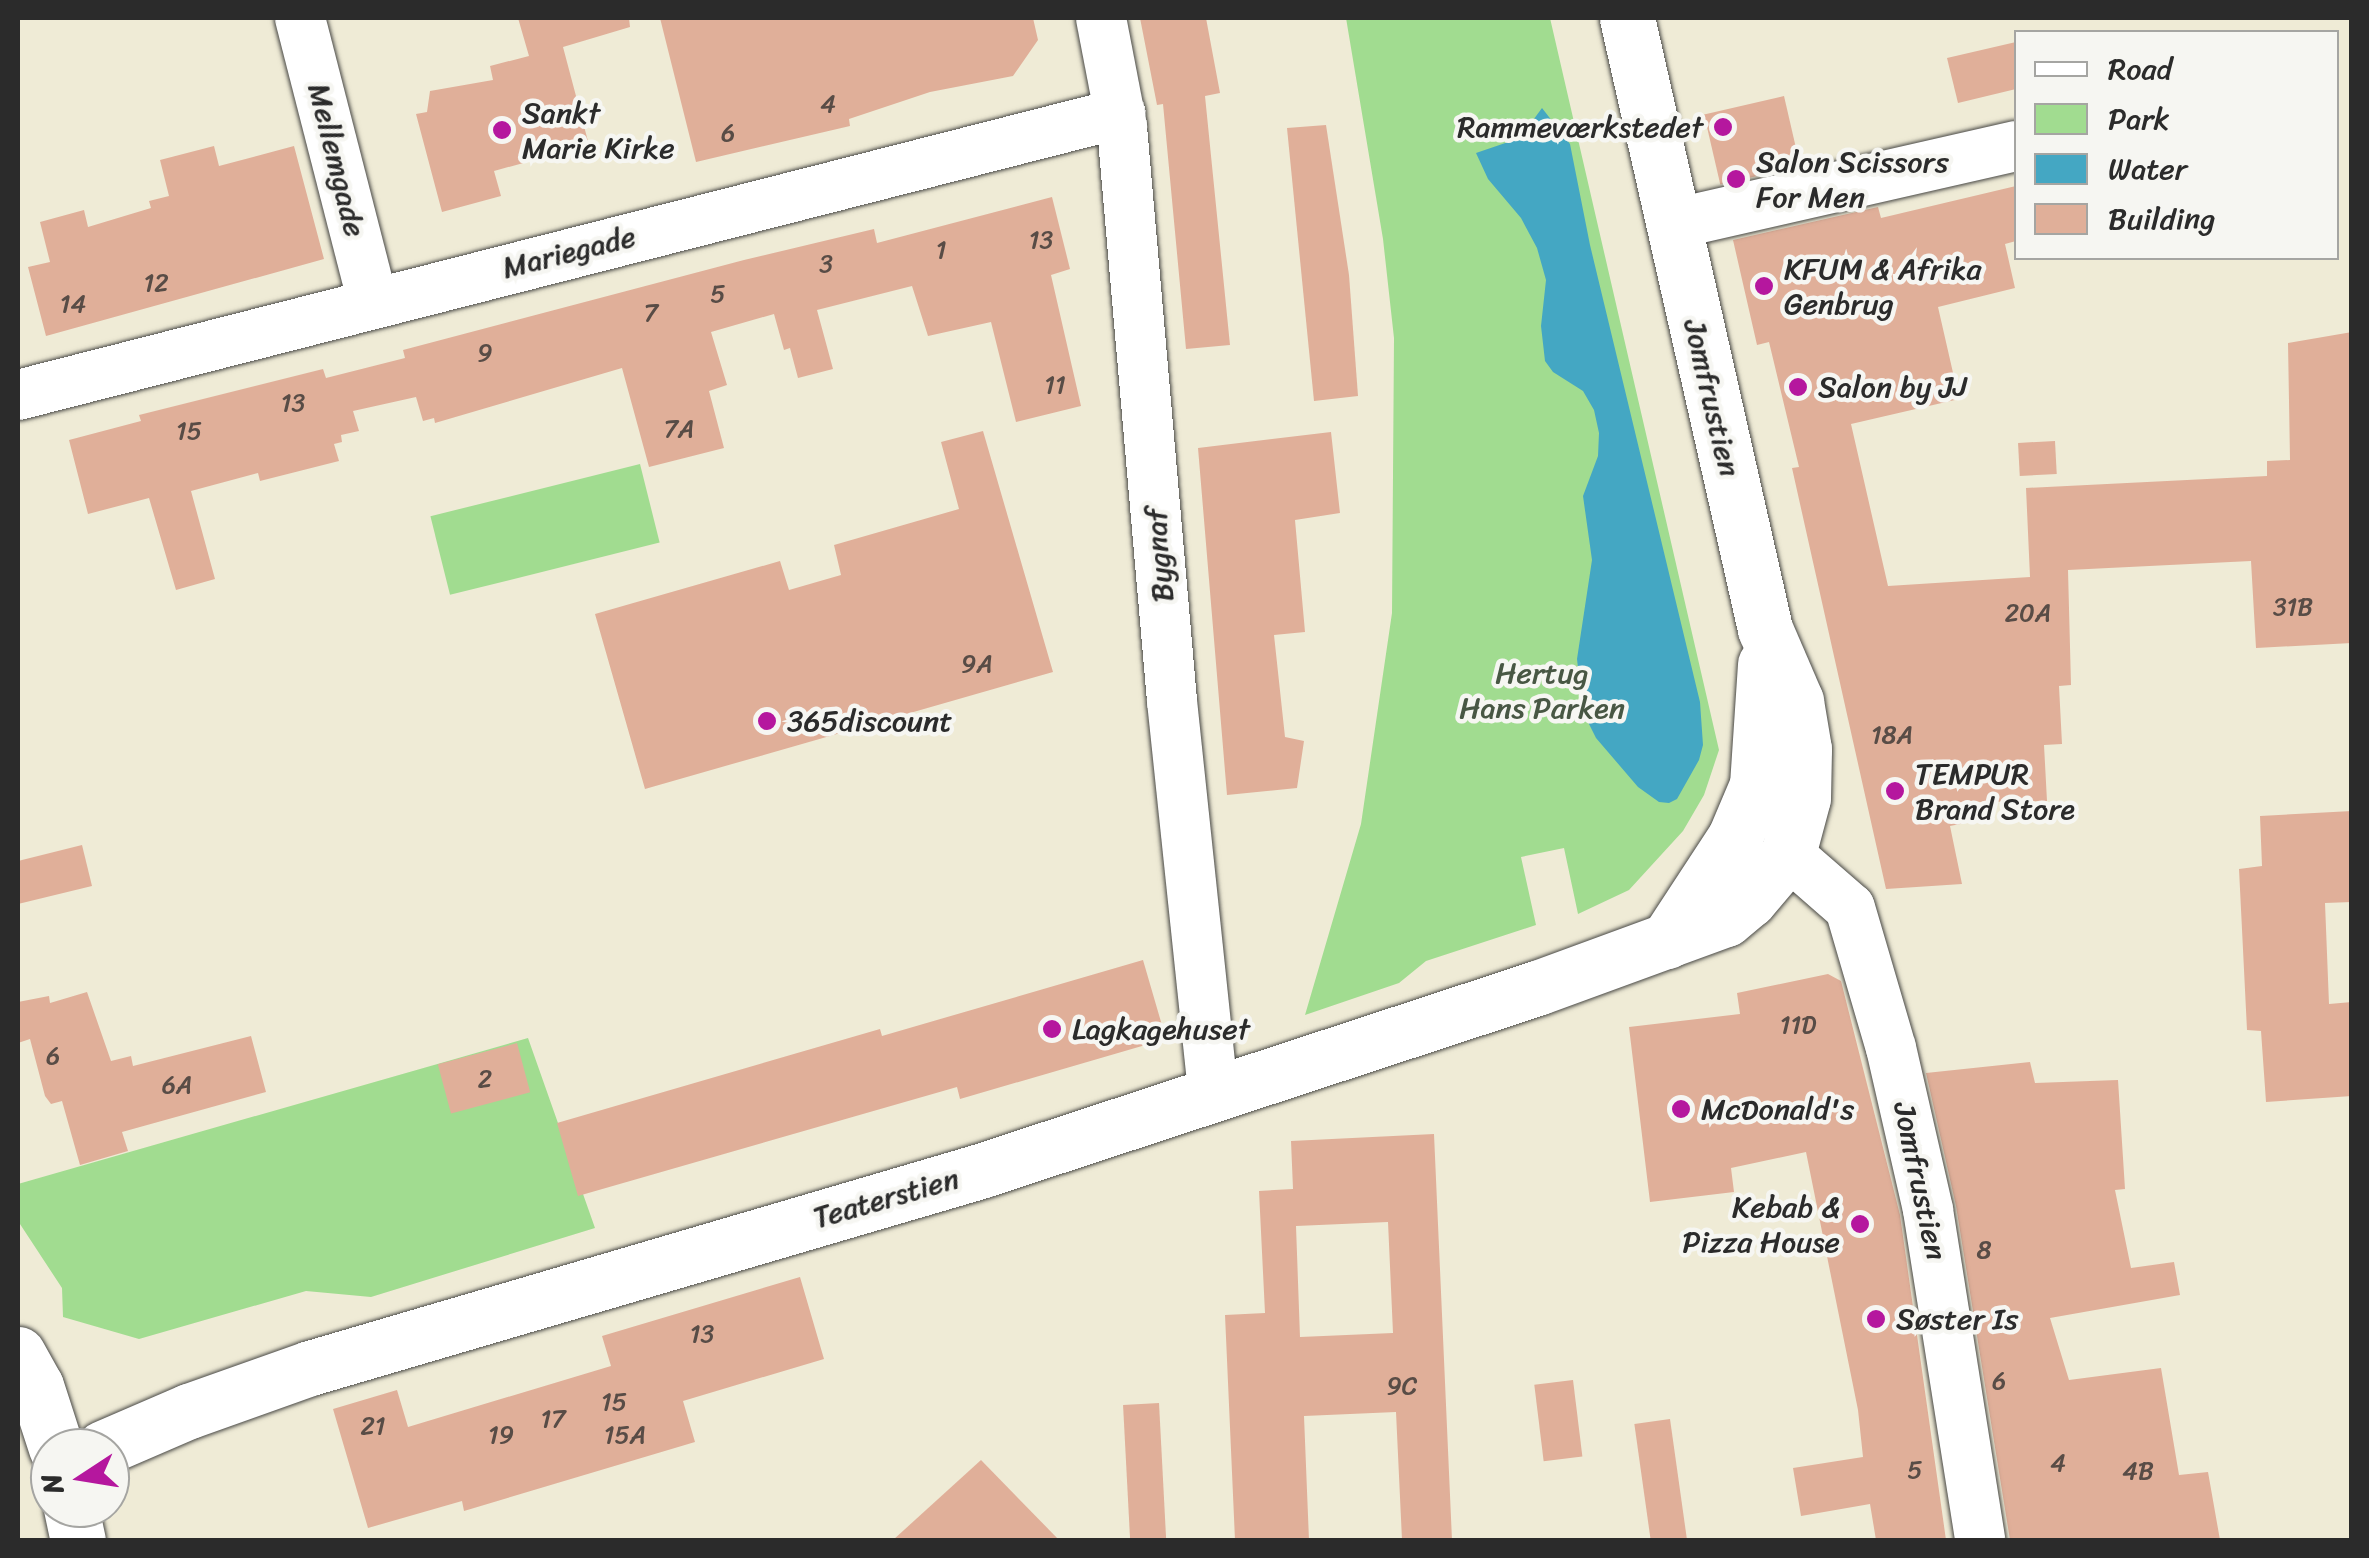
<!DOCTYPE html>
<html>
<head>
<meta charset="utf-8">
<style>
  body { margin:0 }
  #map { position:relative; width:2369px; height:1558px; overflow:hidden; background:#efebd6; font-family:Sriracha,sans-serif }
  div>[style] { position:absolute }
  .green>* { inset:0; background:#a1dc90; transform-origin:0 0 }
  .water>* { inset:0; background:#44a7c3 }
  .building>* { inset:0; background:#e0af99; transform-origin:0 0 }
  .roads { filter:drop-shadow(0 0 2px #484845) drop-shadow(0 0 2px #484845) }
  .street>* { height:50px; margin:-25px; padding:0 25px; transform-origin:25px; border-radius:25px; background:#fff }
  .secondary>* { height:55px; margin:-27.5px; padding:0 27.5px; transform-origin:27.5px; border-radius:27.5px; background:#fff }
  .dots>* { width:28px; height:28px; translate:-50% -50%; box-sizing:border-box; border:5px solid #f6f6f2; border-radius:50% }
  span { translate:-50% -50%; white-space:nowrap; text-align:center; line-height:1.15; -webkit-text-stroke:9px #f6f6f2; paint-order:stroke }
  .number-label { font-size:25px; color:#584c46 }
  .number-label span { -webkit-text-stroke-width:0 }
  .poi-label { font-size:30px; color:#2b2b2b }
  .left { translate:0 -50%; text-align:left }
  .right { translate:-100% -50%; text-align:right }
  .street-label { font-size:30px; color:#2b2b2b }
  .park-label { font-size:30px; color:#485744 }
  .frame { position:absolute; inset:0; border:20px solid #2b2b2b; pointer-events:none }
  .legend { position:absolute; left:2014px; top:30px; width:325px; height:230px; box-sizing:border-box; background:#f6f6f2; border:2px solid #a5a5a2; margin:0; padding:12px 18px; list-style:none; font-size:30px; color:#2b2b2b }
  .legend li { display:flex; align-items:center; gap:20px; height:50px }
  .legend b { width:50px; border:2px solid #a5a5a2 }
  .north { position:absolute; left:30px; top:1428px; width:100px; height:100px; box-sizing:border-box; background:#f6f6f2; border:2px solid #a5a5a2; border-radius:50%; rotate:258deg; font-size:28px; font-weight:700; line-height:40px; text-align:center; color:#2b2b2b }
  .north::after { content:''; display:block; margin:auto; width:35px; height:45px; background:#b5179e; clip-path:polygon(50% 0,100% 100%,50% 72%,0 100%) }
</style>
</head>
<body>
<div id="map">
  <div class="green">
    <div style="clip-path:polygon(1346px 18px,1550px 18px,1719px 750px,1704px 795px,1683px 831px,1629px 890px,1578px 914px,1564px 848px,1521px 857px,1536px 925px,1426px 961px,1399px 983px,1305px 1015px,1361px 824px,1392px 613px,1394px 338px,1383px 239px)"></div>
    <div style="left:640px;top:464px;width:81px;height:216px;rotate:76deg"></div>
    <div style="clip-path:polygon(528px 1038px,595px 1228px,371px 1297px,306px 1291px,139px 1339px,63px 1317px,62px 1288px,18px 1221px,18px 1184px)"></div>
  </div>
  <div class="water">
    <div style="clip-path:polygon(1542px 108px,1570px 144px,1590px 245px,1700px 702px,1703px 745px,1699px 760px,1677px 799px,1669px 803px,1659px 802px,1638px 787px,1596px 738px,1583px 712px,1577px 659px,1592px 560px,1583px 496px,1598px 456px,1599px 433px,1594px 410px,1583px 391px,1553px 372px,1545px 361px,1541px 326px,1546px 280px,1537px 248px,1521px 218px,1488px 179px,1476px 153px,1520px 138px)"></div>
  </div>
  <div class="building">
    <div style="clip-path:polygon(518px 18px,629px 18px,630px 27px,563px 47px,589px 145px,494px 171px,501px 196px,442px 212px,416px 114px,427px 112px,430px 91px,493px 80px,490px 66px,529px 56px)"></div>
    <div style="clip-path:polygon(660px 18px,1033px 18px,1038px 40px,1013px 76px,930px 92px,849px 119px,850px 126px,696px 162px)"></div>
    <div style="clip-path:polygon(1140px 18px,1206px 18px,1220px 93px,1205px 96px,1230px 345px,1186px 349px,1163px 104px,1157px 105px)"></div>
    <div style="clip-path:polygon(2016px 42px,2016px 89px,1958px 103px,1947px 58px)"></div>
    <div style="left:1784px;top:96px;width:72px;height:82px;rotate:77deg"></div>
    <div style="clip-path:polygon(1326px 125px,1349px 275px,1358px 396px,1314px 401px,1287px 128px)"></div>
    <div style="clip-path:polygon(214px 146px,219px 166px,294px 146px,324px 259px,46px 336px,28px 267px,50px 262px,40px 222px,84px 210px,88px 227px,151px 208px,149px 201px,169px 196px,160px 160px)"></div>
    <div style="clip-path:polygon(2016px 186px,2016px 241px,2005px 244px,2015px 288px,1938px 307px,1959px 399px,1851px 424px,1888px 586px,2030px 577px,2026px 488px,2267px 476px,2267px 461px,2290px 460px,2288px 343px,2352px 332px,2352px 643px,2256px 648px,2251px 561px,2068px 570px,2071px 685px,2059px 686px,2062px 744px,2044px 745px,2047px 801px,1974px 802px,1975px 821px,1950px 826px,1962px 884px,1886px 889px,1792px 468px,1799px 467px,1769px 342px,1757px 345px,1733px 240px,1878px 207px,1881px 218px)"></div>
    <div style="clip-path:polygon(1052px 197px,1070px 269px,1051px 275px,1081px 406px,1016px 422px,991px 322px,928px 336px,912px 286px,817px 310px,833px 369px,798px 378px,790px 348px,784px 350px,774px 314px,711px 332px,727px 385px,709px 391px,724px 448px,649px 467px,622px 368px,435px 423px,434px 418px,423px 421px,416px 397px,353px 411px,359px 431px,341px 435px,342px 442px,334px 444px,339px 461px,260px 481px,258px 473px,191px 491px,215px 579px,176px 590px,149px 498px,88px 514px,69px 440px,141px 421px,139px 415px,323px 369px,326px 378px,405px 358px,403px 350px,744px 260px,874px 229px,877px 243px)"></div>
    <div style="clip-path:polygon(983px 431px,1053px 672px,645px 789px,595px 614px,780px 561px,789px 590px,841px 575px,834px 545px,959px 509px,941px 442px)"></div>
    <div style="clip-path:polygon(1331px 432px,1340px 513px,1295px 520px,1305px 632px,1274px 635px,1285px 737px,1304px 741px,1297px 788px,1227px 795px,1198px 448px)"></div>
    <div style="left:2055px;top:441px;width:33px;height:37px;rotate:87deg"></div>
    <div style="clip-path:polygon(2352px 811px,2352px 902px,2325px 903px,2329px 1004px,2352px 1002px,2352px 1096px,2266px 1102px,2261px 1031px,2247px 1030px,2239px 869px,2262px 866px,2260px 816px)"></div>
    <div style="clip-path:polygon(82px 845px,92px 886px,18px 904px,18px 861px)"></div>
    <div style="clip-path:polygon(1143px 960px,1166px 1039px,960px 1099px,957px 1087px,578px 1196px,557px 1123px,880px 1029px,882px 1036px)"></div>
    <div style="clip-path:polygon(1828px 974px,1841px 981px,1900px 1215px,1946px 1540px,1876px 1540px,1870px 1504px,1801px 1516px,1793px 1468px,1863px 1457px,1858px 1410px,1806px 1152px,1731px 1168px,1734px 1192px,1650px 1202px,1629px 1027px,1740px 1014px,1737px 993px)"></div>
    <div style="clip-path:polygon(87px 992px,111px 1061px,131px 1056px,133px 1066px,251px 1036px,266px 1092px,122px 1132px,128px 1151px,80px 1165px,62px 1101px,51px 1104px,45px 1096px,30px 1039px,18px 1043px,18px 1002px,49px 996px,50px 1003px)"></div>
    <div style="left:517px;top:1043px;width:51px;height:82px;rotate:75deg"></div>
    <div style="clip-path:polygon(2030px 1062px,2035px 1083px,2118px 1080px,2125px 1189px,2115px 1190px,2131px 1268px,2174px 1262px,2180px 1295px,2050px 1318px,2069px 1380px,2161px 1368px,2179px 1475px,2208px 1472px,2220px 1540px,2010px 1540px,1956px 1206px,1926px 1073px)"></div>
    <div style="clip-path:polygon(evenodd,1434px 1134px,1452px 1540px,1402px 1540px,1396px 1412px,1304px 1416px,1309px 1540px,1235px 1540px,1225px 1315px,1265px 1313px,1259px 1191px,1293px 1189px,1291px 1141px,1434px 1134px,1388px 1222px,1393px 1333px,1300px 1337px,1296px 1226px,1388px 1222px)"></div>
    <div style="clip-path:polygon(800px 1277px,824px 1359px,683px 1401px,695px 1442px,464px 1511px,462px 1501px,368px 1528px,333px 1409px,397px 1390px,408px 1427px,611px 1366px,602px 1336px)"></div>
    <div style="left:1573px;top:1380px;width:77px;height:39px;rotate:83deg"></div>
    <div style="left:1159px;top:1403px;width:137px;height:36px;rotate:87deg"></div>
    <div style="left:1670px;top:1419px;width:122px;height:36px;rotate:82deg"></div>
    <div style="clip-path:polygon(981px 1460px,1059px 1540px,893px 1540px)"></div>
  </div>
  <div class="roads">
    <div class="street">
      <div style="left:300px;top:18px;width:293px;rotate:75.6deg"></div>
      <div style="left:1101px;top:18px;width:111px;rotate:79.1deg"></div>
      <div style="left:1122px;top:127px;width:576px;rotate:85.02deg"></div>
      <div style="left:1172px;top:701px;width:394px;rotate:84deg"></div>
      <div style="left:1673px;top:224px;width:352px;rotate:-12.8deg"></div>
      <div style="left:18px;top:395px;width:1138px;rotate:-14.34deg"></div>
      <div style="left:1788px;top:854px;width:82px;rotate:41.1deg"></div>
      <div style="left:1850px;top:908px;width:146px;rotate:73.7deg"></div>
      <div style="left:1891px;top:1048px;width:166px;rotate:77.1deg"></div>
      <div style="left:1928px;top:1210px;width:334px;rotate:81deg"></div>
    </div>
    <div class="secondary">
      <div style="left:1667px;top:941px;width:124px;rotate:-56.8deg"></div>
      <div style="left:1735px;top:837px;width:56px;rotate:-67.1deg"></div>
      <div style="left:1757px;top:785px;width:121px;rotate:-86.2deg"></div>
      <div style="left:18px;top:1354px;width:37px;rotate:61deg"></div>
      <div style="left:36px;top:1386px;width:65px;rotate:72.1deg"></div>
      <div style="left:103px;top:1448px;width:94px;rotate:-23.3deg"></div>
      <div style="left:189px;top:1411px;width:128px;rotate:-19.6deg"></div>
      <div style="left:310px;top:1368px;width:698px;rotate:-16.38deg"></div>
      <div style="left:980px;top:1171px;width:586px;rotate:-18.19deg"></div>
      <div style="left:1537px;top:988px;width:201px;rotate:-20.1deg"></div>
      <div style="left:1726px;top:919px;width:30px;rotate:-40deg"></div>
      <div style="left:1749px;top:900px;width:60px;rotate:-49.7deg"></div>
      <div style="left:1788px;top:854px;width:58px;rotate:-75deg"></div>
      <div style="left:1803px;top:798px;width:49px;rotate:-88.8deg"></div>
      <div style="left:1804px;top:749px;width:49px;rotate:-99.5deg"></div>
      <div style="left:1796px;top:701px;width:78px;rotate:-113.3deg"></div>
      <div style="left:1765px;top:629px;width:626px;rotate:-102.73deg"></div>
      <div style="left:71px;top:1508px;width:33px;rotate:78deg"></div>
    </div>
  </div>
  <div class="dots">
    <div style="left:1723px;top:127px;background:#b5179e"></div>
    <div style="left:502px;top:130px;background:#b5179e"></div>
    <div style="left:1736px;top:179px;background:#b5179e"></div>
    <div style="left:1764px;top:286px;background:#b5179e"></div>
    <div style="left:1798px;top:387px;background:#b5179e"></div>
    <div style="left:767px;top:721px;background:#b5179e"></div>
    <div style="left:1895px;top:791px;background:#b5179e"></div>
    <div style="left:1052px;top:1029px;background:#b5179e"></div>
    <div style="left:1681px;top:1109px;background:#b5179e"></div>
    <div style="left:1860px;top:1224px;background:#b5179e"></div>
    <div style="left:1876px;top:1319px;background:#b5179e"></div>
  </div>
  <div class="number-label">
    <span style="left:828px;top:104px">4</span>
    <span style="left:728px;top:133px">6</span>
    <span style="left:1041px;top:240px">13</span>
    <span style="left:941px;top:250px">1</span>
    <span style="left:826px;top:264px">3</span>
    <span style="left:156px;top:283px">12</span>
    <span style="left:718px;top:294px">5</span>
    <span style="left:73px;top:304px">14</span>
    <span style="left:651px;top:313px">7</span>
    <span style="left:485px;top:353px">9</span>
    <span style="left:1055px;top:385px">11</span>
    <span style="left:293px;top:403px">13</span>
    <span style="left:679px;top:429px">7A</span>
    <span style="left:189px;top:431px">15</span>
    <span style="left:2293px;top:607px">31B</span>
    <span style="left:2028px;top:613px">20A</span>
    <span style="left:977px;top:664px">9A</span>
    <span style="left:1892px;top:735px">18A</span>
    <span style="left:1798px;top:1025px">11D</span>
    <span style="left:53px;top:1056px">6</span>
    <span style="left:485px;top:1079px">2</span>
    <span style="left:177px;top:1085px">6A</span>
    <span style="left:1984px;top:1250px">8</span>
    <span style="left:702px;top:1334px">13</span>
    <span style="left:1999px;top:1381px">6</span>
    <span style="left:1402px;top:1386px">9C</span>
    <span style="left:614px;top:1402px">15</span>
    <span style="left:553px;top:1419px">17</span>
    <span style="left:373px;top:1426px">21</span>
    <span style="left:501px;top:1435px">19</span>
    <span style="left:625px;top:1435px">15A</span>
    <span style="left:2058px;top:1463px">4</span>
    <span style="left:1915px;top:1470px">5</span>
    <span style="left:2138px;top:1471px">4B</span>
  </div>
  <div class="poi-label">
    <span class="left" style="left:522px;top:130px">Sankt<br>Marie Kirke</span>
    <span class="right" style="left:1703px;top:127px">Rammeværkstedet</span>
    <span class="left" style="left:1756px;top:179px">Salon Scissors<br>For Men</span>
    <span class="left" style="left:1784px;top:286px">KFUM &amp; Afrika<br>Genbrug</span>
    <span class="left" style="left:1818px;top:387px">Salon by JJ</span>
    <span class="left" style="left:787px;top:721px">365discount</span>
    <span class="left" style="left:1915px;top:791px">TEMPUR<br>Brand Store</span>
    <span class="left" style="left:1072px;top:1029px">Lagkagehuset</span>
    <span class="left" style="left:1701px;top:1109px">McDonald's</span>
    <span class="right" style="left:1840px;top:1224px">Kebab &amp;<br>Pizza House</span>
    <span class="left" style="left:1896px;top:1319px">Søster Is</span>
  </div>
  <div class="street-label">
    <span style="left:337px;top:160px;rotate:76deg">Mellemgade</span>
    <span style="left:569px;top:252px;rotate:-14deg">Mariegade</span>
    <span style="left:1712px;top:398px;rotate:77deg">Jomfrustien</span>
    <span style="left:1159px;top:555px;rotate:-95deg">Bygnaf</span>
    <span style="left:1920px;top:1181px;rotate:78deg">Jomfrustien</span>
    <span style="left:886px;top:1198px;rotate:-16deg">Teaterstien</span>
  </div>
  <div class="park-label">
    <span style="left:1542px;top:690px">Hertug<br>Hans Parken</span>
  </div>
  <div class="frame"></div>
  <ul class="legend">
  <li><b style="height:12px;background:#fff"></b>Road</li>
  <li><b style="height:28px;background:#a1dc90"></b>Park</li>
  <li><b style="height:28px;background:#44a7c3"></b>Water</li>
  <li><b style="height:28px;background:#e0af99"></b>Building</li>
  </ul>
  <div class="north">N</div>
</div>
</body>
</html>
